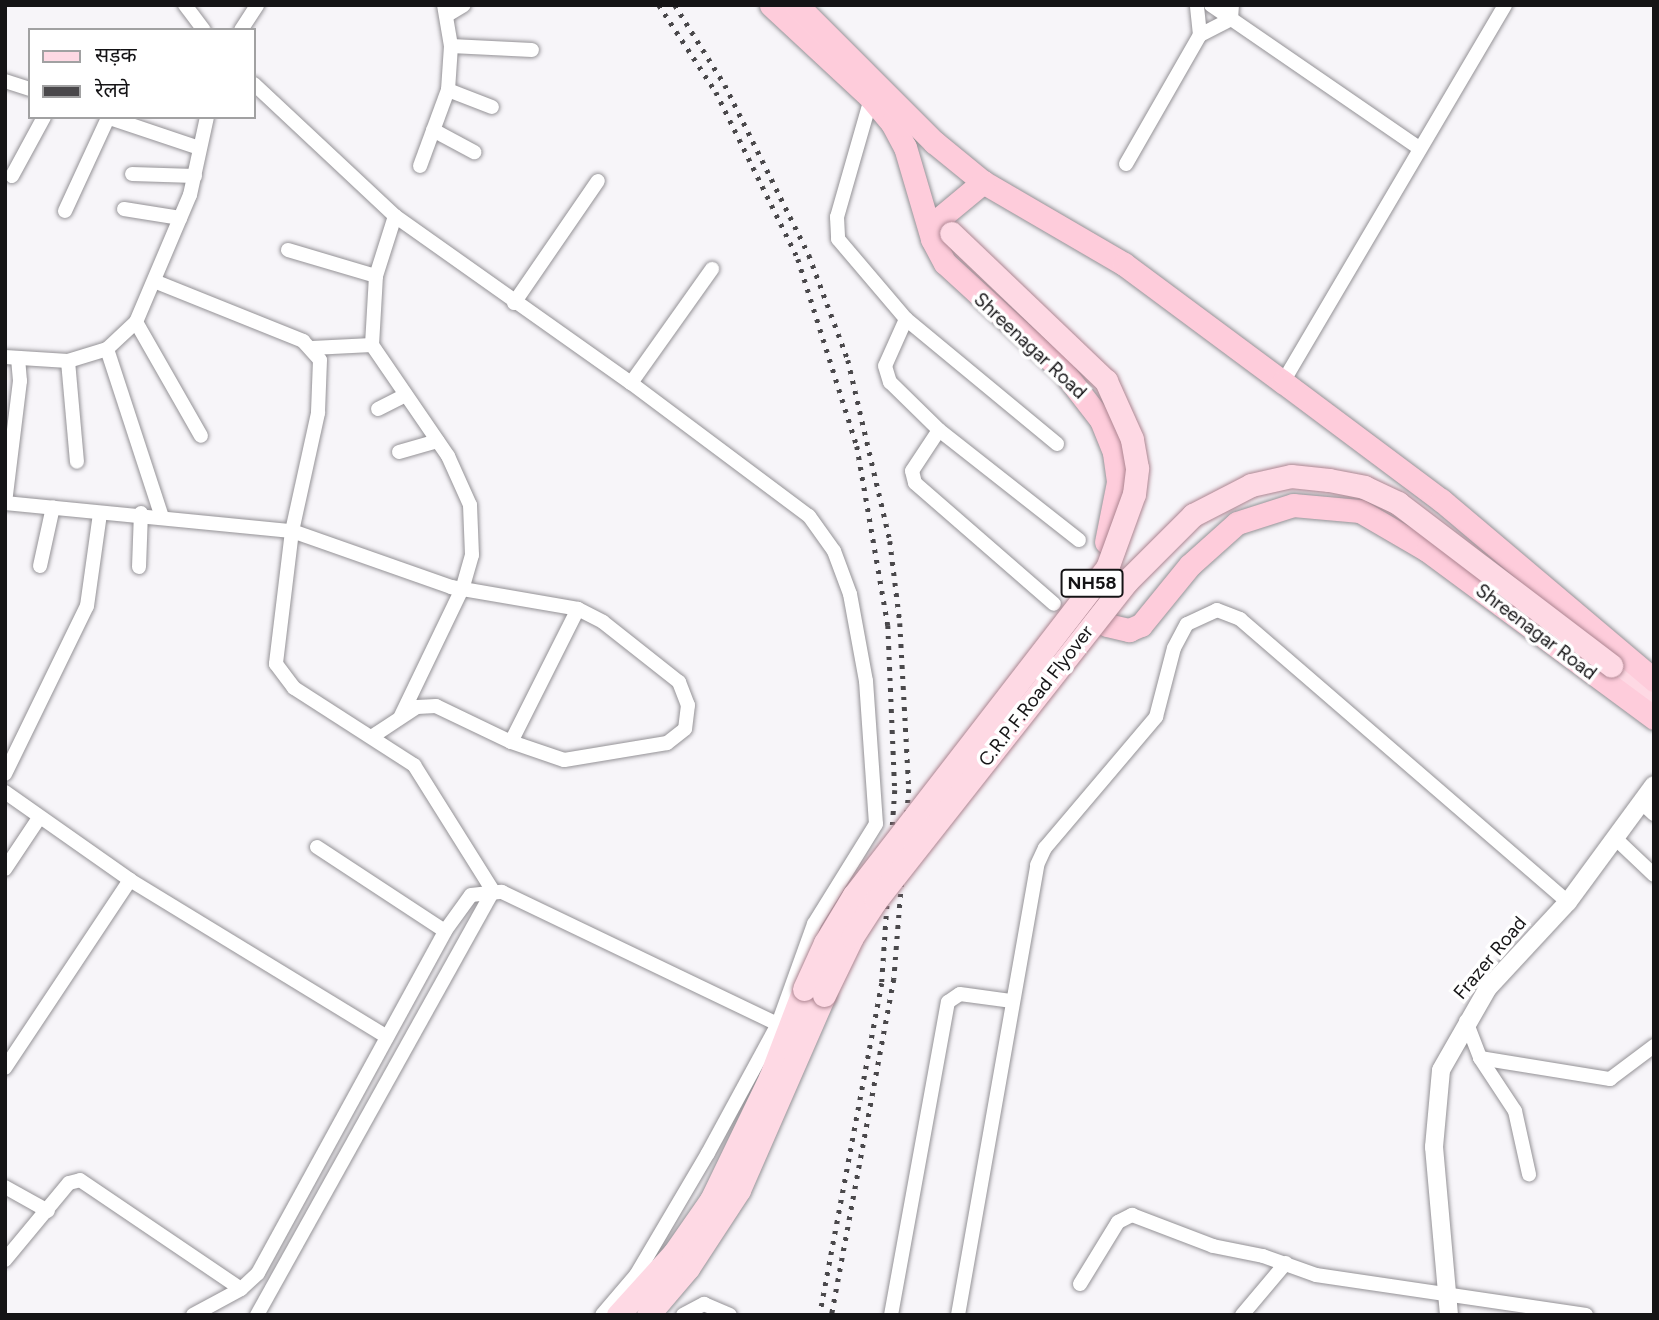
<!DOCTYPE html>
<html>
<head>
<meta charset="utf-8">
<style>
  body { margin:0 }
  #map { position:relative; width:1659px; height:1320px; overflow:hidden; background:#f7f5f9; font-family:Figtree,"Noto Sans Devanagari",sans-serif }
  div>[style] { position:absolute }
  .roads { filter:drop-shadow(0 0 2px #949296) drop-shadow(0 0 2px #949296) }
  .minor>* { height:14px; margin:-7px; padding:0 7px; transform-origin:7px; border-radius:7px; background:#fff }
  .tertiary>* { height:18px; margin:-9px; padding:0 9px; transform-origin:9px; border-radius:9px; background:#fff }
  .primary>* { height:23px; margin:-11.5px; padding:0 11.5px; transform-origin:11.5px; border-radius:11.5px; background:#fed9e4 }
  .trunk>* { height:23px; margin:-11.5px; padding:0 11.5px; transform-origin:11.5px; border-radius:11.5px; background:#feccdb }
  .rail>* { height:4.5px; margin-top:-2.25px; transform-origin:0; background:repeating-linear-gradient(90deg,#4a484b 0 3.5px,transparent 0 10.5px) }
  .bridges { filter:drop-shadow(0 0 2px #ac8490) drop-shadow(0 0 2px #ac8490) }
  .primary-bridge>* { height:23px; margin:-11.5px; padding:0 11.5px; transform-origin:11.5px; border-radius:11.5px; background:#fed9e4 }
  span { translate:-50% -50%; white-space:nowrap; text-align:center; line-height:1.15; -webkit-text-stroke:7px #fff; paint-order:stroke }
  .shield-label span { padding:2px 5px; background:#fff; border:2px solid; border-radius:5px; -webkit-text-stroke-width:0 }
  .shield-label { font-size:18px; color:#151416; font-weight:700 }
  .street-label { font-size:19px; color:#151416 }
  .frame { position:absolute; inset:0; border:7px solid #151416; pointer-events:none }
  .legend { position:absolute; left:28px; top:28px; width:228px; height:91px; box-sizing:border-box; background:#fff; border:2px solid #a1a1a2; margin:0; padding:9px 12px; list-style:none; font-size:21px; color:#151416 }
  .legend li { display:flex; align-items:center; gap:14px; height:35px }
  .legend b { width:35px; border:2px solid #a1a1a2 }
</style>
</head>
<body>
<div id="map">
  <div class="roads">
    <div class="minor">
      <div style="left:185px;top:5px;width:31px;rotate:53deg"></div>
      <div style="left:1211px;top:5px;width:252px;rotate:34.5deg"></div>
      <div style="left:449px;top:14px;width:17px;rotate:-31deg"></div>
      <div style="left:241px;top:30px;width:30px;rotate:-57deg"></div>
      <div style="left:1200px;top:35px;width:35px;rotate:-27deg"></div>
      <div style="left:1231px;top:19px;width:14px;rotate:-86deg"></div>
      <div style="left:451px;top:46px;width:81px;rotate:2.8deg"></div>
      <div style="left:5px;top:81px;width:26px;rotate:18deg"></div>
      <div style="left:254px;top:84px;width:193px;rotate:43.1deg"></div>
      <div style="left:395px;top:216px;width:289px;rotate:35.3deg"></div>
      <div style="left:631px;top:383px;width:222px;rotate:36.8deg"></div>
      <div style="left:809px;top:516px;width:43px;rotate:54.5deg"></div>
      <div style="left:834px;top:551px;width:46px;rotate:69.6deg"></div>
      <div style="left:850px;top:594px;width:88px;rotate:79.6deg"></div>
      <div style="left:866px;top:681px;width:143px;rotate:86deg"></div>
      <div style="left:876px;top:824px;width:118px;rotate:121.8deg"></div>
      <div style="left:814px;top:924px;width:106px;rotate:109.8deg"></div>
      <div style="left:778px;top:1024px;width:147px;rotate:118.5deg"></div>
      <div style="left:708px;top:1153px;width:142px;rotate:120.5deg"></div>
      <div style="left:636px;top:1275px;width:52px;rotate:130.4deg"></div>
      <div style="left:448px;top:90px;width:47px;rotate:21.1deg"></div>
      <div style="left:872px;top:95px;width:127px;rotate:106deg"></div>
      <div style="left:837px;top:217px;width:22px;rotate:87deg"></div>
      <div style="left:838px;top:239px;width:105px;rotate:49.6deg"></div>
      <div style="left:906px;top:319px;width:196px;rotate:39.6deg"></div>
      <div style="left:107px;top:117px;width:97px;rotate:18.6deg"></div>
      <div style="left:433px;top:130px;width:47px;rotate:28.2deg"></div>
      <div style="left:1126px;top:164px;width:149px;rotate:-60.2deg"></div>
      <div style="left:1200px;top:35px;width:30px;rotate:-96deg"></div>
      <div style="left:420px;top:166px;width:81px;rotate:-69.8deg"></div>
      <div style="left:448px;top:90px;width:44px;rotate:-86.1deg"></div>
      <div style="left:451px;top:46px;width:42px;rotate:-99.7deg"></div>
      <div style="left:132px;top:174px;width:63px;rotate:1.8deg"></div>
      <div style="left:12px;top:176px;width:67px;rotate:-61.5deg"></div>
      <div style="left:124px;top:209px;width:57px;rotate:9.1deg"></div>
      <div style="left:65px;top:211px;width:102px;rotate:-65.2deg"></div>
      <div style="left:288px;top:250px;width:92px;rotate:16.5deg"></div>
      <div style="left:154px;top:281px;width:161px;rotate:21.9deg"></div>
      <div style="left:303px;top:341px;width:25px;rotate:48deg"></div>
      <div style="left:320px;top:360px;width:53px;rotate:92.2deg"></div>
      <div style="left:318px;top:413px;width:121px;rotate:102.4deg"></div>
      <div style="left:292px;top:531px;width:169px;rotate:19.4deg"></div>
      <div style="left:451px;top:587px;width:129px;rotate:9.8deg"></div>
      <div style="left:578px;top:609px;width:28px;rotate:27deg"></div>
      <div style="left:603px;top:622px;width:97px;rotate:38.3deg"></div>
      <div style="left:679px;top:682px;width:25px;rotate:69deg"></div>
      <div style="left:688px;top:705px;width:24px;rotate:97deg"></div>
      <div style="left:685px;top:729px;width:23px;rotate:142deg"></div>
      <div style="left:667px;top:743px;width:104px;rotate:170.6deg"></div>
      <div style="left:564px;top:760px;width:56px;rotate:-161.2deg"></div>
      <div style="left:511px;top:742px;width:83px;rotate:-154.4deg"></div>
      <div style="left:436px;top:706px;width:19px;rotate:177deg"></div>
      <div style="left:417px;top:707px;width:53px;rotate:146.6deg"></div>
      <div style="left:514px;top:303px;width:148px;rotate:-55.5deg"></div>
      <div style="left:906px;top:319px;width:51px;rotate:114.1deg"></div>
      <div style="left:885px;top:366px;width:17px;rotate:73deg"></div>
      <div style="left:890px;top:382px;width:69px;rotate:44.4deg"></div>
      <div style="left:939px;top:430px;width:178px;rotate:38.2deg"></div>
      <div style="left:136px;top:322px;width:131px;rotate:60.3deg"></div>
      <div style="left:372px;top:345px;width:69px;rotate:-86.7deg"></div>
      <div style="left:376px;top:276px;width:63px;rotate:-72.4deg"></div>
      <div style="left:312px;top:348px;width:60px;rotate:-2.9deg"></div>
      <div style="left:372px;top:345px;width:135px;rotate:55.6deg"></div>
      <div style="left:448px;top:456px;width:54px;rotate:65.8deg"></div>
      <div style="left:470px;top:505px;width:50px;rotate:87.7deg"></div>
      <div style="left:472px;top:555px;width:35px;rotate:106deg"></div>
      <div style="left:462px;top:589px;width:141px;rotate:115.7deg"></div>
      <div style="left:107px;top:349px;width:174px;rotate:71.9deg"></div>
      <div style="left:5px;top:357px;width:63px;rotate:3.6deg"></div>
      <div style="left:68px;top:361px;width:41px;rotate:-17.1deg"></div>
      <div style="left:107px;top:349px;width:40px;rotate:-43deg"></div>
      <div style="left:136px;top:322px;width:138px;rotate:-67deg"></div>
      <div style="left:190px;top:195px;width:80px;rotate:-77.7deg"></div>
      <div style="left:68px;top:361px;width:101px;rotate:84.9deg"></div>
      <div style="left:1283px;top:382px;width:438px;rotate:-59.5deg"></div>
      <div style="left:631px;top:383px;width:140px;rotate:-54.6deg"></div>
      <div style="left:378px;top:409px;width:31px;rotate:-27deg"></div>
      <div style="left:939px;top:430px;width:49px;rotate:123.4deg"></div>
      <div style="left:912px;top:471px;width:12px;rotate:76deg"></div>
      <div style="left:915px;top:483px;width:184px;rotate:41deg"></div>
      <div style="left:399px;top:452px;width:40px;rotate:-16deg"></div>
      <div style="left:5px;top:503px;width:288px;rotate:5.6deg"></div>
      <div style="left:292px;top:531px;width:134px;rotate:96.9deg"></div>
      <div style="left:276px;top:664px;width:30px;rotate:53deg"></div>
      <div style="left:294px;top:688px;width:143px;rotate:32.7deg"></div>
      <div style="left:414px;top:765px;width:149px;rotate:57.9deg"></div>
      <div style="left:5px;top:503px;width:123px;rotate:-83deg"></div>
      <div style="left:20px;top:381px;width:21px;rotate:-95deg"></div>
      <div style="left:40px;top:566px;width:60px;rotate:-77.6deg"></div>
      <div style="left:139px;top:567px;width:54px;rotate:-87.9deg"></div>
      <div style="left:511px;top:742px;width:149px;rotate:-63.3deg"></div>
      <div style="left:5px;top:774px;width:187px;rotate:-64deg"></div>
      <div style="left:87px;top:606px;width:93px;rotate:-82deg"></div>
      <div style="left:5px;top:792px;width:153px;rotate:35.1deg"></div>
      <div style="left:1642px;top:803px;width:16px;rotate:43deg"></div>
      <div style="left:1616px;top:839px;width:52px;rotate:43.5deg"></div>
      <div style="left:317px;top:847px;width:153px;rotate:33.3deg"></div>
      <div style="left:5px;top:869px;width:61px;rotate:-56.3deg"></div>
      <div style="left:1466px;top:1021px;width:40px;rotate:69deg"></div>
      <div style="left:1480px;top:1058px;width:64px;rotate:56.6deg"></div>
      <div style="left:1515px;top:1111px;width:65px;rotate:77.5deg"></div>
      <div style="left:1480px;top:1058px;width:132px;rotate:9.2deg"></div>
      <div style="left:1610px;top:1079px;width:55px;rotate:-36.9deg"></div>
      <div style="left:5px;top:1068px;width:226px;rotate:-56.4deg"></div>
      <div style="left:130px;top:880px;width:301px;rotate:31.4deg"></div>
      <div style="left:5px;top:1187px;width:49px;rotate:29.2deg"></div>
      <div style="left:5px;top:1260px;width:100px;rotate:-50.3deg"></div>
      <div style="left:69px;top:1183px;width:11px;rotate:-15deg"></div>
      <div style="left:80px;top:1180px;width:194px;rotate:34.1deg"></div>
      <div style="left:1080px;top:1284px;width:73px;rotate:-58.5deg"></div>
      <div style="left:1118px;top:1222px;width:16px;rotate:-27deg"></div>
      <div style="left:1132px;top:1215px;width:87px;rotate:20.9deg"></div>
      <div style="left:1213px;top:1246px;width:51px;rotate:11.3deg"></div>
      <div style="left:1263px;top:1256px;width:56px;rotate:19.7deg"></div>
      <div style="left:1316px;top:1275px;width:273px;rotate:8.4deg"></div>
      <div style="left:193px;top:1315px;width:55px;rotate:-28.4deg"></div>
      <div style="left:241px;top:1289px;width:23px;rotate:-43deg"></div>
      <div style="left:258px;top:1273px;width:390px;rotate:-61.3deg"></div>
      <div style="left:445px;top:931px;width:44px;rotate:-54.2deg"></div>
      <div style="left:471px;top:895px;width:31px;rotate:-6deg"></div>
      <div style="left:502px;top:892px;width:306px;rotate:25.6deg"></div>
      <div style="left:257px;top:1315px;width:485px;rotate:-60.9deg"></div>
      <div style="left:683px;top:1315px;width:24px;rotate:-28deg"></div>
      <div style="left:704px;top:1304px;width:28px;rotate:23deg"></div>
      <div style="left:891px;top:1315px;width:318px;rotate:-79.7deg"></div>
      <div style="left:948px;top:1002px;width:14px;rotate:-34deg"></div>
      <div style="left:960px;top:994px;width:51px;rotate:7.8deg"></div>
      <div style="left:958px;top:1315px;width:457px;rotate:-80deg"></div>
      <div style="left:1037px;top:865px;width:19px;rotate:-65deg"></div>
      <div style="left:1045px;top:848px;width:172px;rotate:-49.7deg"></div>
      <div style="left:1156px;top:717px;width:71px;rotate:-75.4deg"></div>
      <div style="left:1174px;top:648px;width:27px;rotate:-62deg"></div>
      <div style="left:1187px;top:624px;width:33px;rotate:-25deg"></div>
      <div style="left:1217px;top:610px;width:25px;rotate:21deg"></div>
      <div style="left:1240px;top:619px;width:433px;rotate:40.8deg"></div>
      <div style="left:1242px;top:1315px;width:68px;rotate:-49.8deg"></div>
    </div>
    <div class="tertiary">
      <div style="left:1449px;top:1315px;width:169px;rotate:-95.1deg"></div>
      <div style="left:1434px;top:1147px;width:77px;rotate:-84.8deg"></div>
      <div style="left:1441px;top:1070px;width:95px;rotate:-60.2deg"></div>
      <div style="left:1488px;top:988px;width:117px;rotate:-47.1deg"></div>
      <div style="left:1568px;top:902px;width:145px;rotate:-53.7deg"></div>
    </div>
    <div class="primary">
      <div style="left:1611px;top:665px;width:52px;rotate:34.9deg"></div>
      <div style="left:618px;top:1315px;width:84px;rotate:-47.9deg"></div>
      <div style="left:674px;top:1253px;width:65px;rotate:-55.1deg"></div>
      <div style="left:711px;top:1200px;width:136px;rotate:-64.2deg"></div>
      <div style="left:770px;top:1078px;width:95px;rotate:-69.1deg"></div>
      <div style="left:648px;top:1315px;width:62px;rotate:-49.6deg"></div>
      <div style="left:688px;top:1268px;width:93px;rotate:-56.8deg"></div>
      <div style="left:739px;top:1190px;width:213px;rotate:-66.4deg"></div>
    </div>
    <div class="trunk">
      <div style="left:771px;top:5px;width:137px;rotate:42.9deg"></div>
      <div style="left:871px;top:98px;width:33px;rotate:50deg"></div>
      <div style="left:892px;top:123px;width:27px;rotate:62deg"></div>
      <div style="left:905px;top:147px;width:96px;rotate:73.6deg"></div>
      <div style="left:932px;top:239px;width:27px;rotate:62deg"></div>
      <div style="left:945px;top:263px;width:160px;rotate:42.5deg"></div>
      <div style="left:1063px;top:371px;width:62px;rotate:52.2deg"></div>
      <div style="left:1101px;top:420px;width:35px;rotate:68deg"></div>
      <div style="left:1114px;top:453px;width:29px;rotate:82deg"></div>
      <div style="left:1118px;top:482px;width:61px;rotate:101.3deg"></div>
      <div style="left:797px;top:5px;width:194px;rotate:45deg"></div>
      <div style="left:934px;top:142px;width:63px;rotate:39.2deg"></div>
      <div style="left:983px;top:182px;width:163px;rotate:30.2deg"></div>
      <div style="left:1124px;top:264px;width:198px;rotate:36.6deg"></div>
      <div style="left:1283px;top:382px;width:197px;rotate:36.8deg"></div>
      <div style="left:1441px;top:500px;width:279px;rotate:40.2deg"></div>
      <div style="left:941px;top:217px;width:55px;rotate:-39.8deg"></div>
      <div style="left:1090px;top:602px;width:10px;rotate:73deg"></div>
      <div style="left:1093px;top:612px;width:19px;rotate:43deg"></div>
      <div style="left:1107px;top:625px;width:23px;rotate:13deg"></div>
      <div style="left:1129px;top:630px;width:13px;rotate:-23deg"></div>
      <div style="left:1141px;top:625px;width:77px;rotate:-50.8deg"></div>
      <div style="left:1190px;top:565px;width:63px;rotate:-41.8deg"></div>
      <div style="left:1237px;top:523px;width:59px;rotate:-17.8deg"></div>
      <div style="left:1293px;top:505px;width:67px;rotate:5.1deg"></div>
      <div style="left:1360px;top:511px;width:78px;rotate:30.2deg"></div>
      <div style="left:1427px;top:550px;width:282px;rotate:36.5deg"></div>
    </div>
  </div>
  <div class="rail">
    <div style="left:659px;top:5px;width:104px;rotate:56.8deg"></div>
    <div style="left:716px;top:92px;width:186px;rotate:63.8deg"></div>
    <div style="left:798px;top:259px;width:196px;rotate:72.5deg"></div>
    <div style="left:857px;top:446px;width:182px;rotate:80.2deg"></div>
    <div style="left:888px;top:625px;width:165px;rotate:87.6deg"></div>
    <div style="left:895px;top:790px;width:193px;rotate:93.9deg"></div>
    <div style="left:882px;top:983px;width:338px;rotate:100.6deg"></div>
    <div style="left:675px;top:5px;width:94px;rotate:58deg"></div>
    <div style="left:725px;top:85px;width:190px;rotate:63.7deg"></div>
    <div style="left:809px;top:255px;width:112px;rotate:69.6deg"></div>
    <div style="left:848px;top:360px;width:186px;rotate:76.9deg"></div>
    <div style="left:890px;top:541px;width:83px;rotate:83deg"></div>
    <div style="left:900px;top:623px;width:166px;rotate:86.9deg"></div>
    <div style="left:909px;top:789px;width:191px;rotate:94.5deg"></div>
    <div style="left:894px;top:979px;width:342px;rotate:100.5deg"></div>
  </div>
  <div class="bridges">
    <div class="primary-bridge">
      <div style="left:804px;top:989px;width:51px;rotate:-65.5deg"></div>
      <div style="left:825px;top:943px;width:56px;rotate:-58.9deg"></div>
      <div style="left:854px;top:895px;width:413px;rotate:-52.3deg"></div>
      <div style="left:1107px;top:568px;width:79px;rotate:-70deg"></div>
      <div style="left:1134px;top:494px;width:26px;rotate:-83deg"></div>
      <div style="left:1137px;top:468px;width:29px;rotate:-100deg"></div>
      <div style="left:1132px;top:439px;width:64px;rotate:-114.1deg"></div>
      <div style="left:1106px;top:381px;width:214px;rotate:-136.3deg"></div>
      <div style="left:824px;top:995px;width:64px;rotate:-64.2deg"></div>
      <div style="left:852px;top:937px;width:44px;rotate:-57deg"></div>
      <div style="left:876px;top:900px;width:405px;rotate:-51.8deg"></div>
      <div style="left:1126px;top:582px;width:95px;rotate:-45deg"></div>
      <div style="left:1193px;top:515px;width:65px;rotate:-27.3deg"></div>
      <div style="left:1251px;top:485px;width:41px;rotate:-12.7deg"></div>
      <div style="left:1291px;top:476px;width:38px;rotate:6deg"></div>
      <div style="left:1329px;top:480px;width:36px;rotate:11deg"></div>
      <div style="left:1364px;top:487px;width:38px;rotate:25deg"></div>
      <div style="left:1398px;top:503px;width:268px;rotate:37.3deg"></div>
    </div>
  </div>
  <div class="shield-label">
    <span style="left:1092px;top:583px">NH58</span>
  </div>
  <div class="street-label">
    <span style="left:1030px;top:346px;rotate:43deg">Shreenagar Road</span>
    <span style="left:1536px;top:632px;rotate:37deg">Shreenagar Road</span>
    <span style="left:1036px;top:696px;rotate:-52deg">C.R.P.F.Road Flyover</span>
    <span style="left:1490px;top:958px;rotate:-50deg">Frazer Road</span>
  </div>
  <div class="frame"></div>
  <ul class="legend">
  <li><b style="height:9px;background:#fed9e4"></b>सड़क</li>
  <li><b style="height:9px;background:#4a484b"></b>रेलवे</li>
  </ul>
</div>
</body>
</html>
